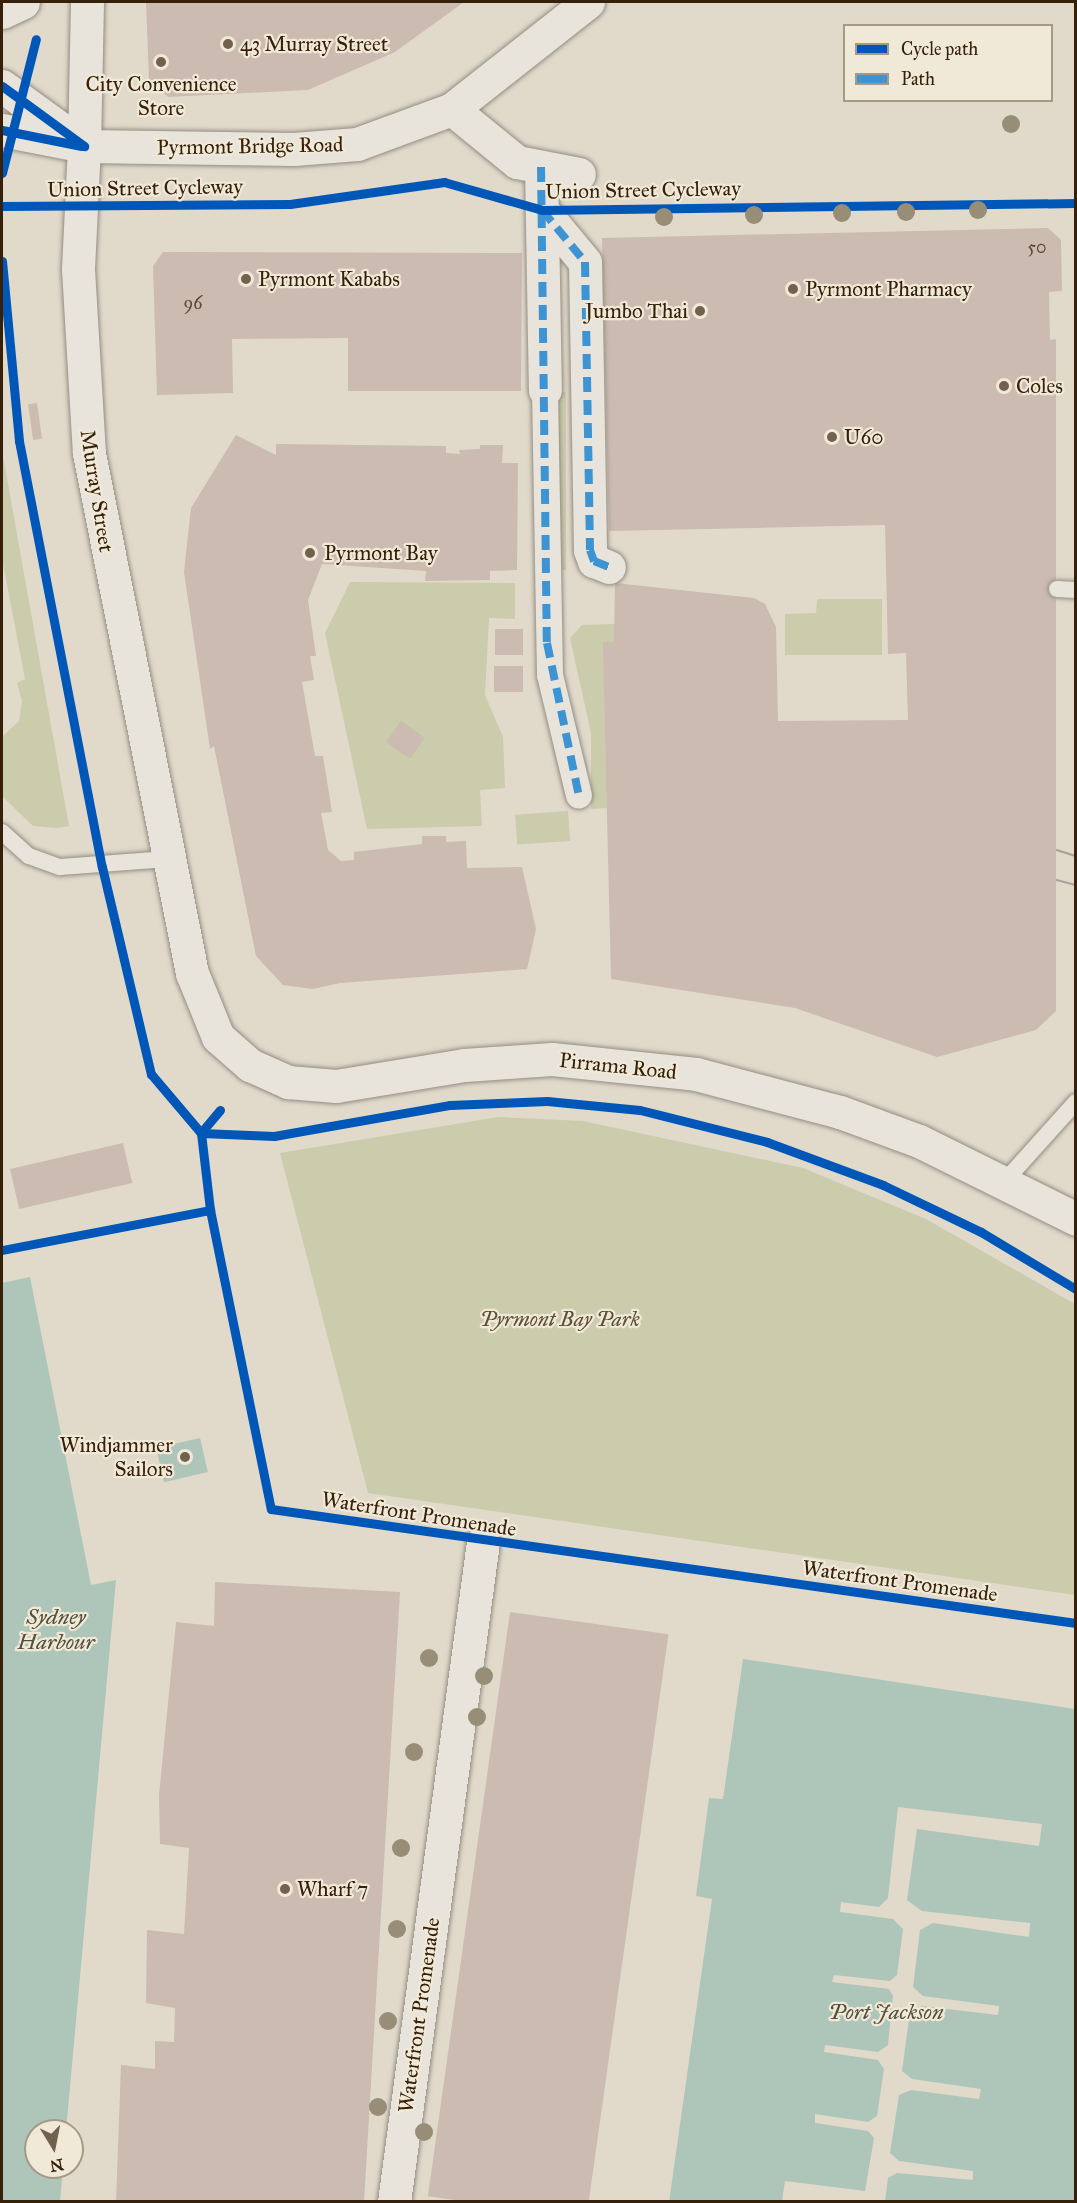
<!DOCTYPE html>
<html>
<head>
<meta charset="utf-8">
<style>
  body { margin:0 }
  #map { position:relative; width:1077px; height:2203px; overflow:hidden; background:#e1dacb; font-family:"IM FELL Great Primer",serif }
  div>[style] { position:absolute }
  .green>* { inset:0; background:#caccac; transform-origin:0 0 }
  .water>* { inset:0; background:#aec5ba; transform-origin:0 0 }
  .pier>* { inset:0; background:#e1dacb }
  .building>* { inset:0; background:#cbbbb0; transform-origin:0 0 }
  .roads { filter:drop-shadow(0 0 2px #948d82) drop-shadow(0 0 2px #948d82) }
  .service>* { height:16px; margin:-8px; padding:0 8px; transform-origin:8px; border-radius:8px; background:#e8e4dc }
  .pedestrian>* { height:26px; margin:-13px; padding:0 13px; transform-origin:13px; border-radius:13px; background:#e8e4dc }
  .minor>* { height:33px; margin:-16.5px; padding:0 16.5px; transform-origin:16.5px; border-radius:16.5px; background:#e8e4dc }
  .tertiary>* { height:33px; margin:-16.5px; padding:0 16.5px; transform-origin:16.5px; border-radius:16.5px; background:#e8e4dc }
  .tram>* { height:1.5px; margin:-0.75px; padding:0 0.75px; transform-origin:0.75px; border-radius:0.75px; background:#a6a199 }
  .quiet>* { height:8px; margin-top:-4px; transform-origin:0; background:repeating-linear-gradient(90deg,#3e94d2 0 15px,transparent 0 23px) }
  .cycleway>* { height:9px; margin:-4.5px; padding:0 4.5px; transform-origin:4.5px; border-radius:4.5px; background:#0057b8 }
  .trees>* { width:18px; height:18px; margin:-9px; border-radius:50%; background:#988e77 }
  .dots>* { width:16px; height:16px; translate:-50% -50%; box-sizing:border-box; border:3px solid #f1e9d7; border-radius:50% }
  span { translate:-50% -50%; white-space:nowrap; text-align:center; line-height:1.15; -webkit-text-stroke:4.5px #f1e9d7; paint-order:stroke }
  .number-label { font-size:18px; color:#5b4734 }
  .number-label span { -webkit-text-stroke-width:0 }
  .poi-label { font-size:21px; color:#36200a }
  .left { translate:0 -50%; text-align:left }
  .right { translate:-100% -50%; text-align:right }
  .street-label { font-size:21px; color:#36200a }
  .park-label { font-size:21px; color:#5d5033; font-style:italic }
  .water-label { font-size:22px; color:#534f3c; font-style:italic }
  .frame { position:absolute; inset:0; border:3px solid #36200a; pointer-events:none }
  .legend { position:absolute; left:843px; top:24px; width:210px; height:78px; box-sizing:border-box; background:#f1e9d7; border:2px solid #a69985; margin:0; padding:8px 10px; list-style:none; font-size:18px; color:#36200a }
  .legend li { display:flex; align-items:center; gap:12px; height:30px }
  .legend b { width:30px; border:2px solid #a69985 }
  .north { position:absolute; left:24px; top:2119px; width:60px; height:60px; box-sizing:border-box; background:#f1e9d7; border:2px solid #a69985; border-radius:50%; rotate:170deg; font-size:16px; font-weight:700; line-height:24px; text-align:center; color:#36200a }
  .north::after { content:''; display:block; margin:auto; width:21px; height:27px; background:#72614e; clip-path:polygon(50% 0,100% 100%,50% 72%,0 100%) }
</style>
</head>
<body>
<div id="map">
  <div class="green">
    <div style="left:558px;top:392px;width:8px;height:178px"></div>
    <div style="clip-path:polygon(2px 450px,69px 826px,57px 828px,33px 826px,2px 796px,2px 737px,19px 721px,22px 701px,17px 683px,25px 679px,2px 558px)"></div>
    <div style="clip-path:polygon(350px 582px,515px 583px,515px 619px,489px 618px,485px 695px,503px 737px,505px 788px,480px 790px,482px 826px,367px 829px,325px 633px)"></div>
    <div style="clip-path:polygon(817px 599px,882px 599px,882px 655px,785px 655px,785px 614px,816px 613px)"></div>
    <div style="clip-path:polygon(615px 624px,614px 642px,603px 642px,607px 808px,591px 809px,591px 733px,570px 638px,582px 625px)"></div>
    <div style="left:568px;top:811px;width:30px;height:53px;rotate:86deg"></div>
    <div style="clip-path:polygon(498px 1117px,583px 1121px,803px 1168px,926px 1219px,1075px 1304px,1075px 1595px,368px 1493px,280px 1153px)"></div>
  </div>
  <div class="water">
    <div style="clip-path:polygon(30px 1277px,91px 1585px,116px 1580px,66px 2131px,36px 2131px,36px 2167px,63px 2167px,60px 2202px,2px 2201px,2px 1283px)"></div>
    <div style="left:200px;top:1438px;width:35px;height:45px;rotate:77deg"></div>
    <div style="clip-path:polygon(743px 1659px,1075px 1709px,1075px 2201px,669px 2202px,712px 1899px,696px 1896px,709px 1798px,723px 1799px)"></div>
  </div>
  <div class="pier">
    <div style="clip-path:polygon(898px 1807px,1042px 1824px,1039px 1846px,917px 1829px,907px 1900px,922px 1911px,1030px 1923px,1029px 1937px,933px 1923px,920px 1930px,913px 1987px,923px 1996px,999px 2006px,998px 2015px,922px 2006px,910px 2012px,902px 2071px,912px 2079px,981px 2089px,979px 2099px,911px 2090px,899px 2095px,890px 2153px,899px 2161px,973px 2171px,973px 2180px,897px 2173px,888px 2178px,885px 2201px,782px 2201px,785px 2181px,865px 2191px,874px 2138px,868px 2131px,815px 2123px,815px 2114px,868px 2122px,877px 2116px,884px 2069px,878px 2060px,824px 2052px,825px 2045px,878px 2052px,888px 2045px,893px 1996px,889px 1989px,832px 1982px,834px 1975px,890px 1981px,897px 1975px,903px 1929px,893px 1919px,840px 1912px,841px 1902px,879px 1907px,888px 1898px)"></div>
  </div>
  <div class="building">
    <div style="clip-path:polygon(146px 2px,464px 2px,395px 52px,308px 90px,168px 97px,149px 79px)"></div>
    <div style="clip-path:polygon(1048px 228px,1061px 240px,1062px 291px,1049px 292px,1050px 340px,1056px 339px,1056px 1011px,1036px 1030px,937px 1057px,795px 1008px,611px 979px,603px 654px,603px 642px,614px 642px,615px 583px,754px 598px,765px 604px,776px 627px,778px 721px,908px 720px,906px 653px,888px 654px,885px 525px,609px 531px,602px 238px)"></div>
    <div style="clip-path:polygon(163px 252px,522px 253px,521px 391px,348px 391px,348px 338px,232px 339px,233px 393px,157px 395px,153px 266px)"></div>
    <div style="left:37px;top:403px;width:36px;height:9px;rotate:82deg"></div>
    <div style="clip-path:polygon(236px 435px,276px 455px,276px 444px,446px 446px,446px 453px,460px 454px,459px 450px,480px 449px,480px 445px,503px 445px,502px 463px,518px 463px,517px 570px,490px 571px,490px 580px,425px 581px,426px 571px,322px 564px,308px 600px,316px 656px,310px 656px,314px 680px,302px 682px,315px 756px,323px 756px,332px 812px,321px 813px,328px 850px,341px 861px,354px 860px,354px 852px,422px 844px,422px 836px,446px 836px,446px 842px,466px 841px,467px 868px,522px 867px,536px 929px,527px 969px,340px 983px,313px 989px,283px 985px,256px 956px,214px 746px,210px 749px,184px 572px,191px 508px)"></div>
    <div style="left:495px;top:629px;width:28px;height:26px"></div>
    <div style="left:494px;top:666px;width:29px;height:26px"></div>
    <div style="left:401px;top:721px;width:29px;height:26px;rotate:35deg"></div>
    <div style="left:123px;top:1143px;width:41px;height:116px;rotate:77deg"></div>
    <div style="clip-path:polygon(215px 1582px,400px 1592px,364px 2202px,116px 2202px,121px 2065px,155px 2069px,155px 2041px,174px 2042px,175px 2008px,146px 2003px,147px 1930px,184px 1934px,189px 1848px,160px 1844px,159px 1795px,176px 1622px,214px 1626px)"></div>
    <div style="left:510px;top:1612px;width:160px;height:590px;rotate:8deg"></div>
  </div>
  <div class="roads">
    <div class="service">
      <div style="left:1057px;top:589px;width:19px;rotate:3deg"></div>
      <div style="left:2px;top:832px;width:36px;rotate:42deg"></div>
      <div style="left:29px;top:856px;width:33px;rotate:20deg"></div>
      <div style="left:60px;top:867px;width:108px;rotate:-4.2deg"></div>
      <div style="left:1005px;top:1181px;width:106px;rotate:-48.1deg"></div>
    </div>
    <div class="pedestrian">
      <div style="left:545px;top:390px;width:285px;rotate:89deg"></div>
      <div style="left:550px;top:675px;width:124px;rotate:76.5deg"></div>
    </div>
    <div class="minor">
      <div style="left:452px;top:109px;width:84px;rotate:39.2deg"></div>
      <div style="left:517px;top:162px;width:63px;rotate:11deg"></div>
      <div style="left:84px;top:146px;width:144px;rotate:-88.8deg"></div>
      <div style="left:541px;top:167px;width:223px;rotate:89deg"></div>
      <div style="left:542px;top:210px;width:67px;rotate:50.4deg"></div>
      <div style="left:585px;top:262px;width:288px;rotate:89deg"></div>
      <div style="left:590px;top:550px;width:12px;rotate:70deg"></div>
      <div style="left:594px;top:561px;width:16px;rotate:22deg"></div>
      <div style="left:192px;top:973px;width:69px;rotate:67.9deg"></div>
      <div style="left:218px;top:1037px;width:43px;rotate:41.2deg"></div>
      <div style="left:250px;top:1065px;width:42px;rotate:24.1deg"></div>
      <div style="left:288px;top:1082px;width:48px;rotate:4.8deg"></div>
      <div style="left:336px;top:1086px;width:130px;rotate:-9.3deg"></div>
      <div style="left:464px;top:1065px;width:88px;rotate:-3.9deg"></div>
      <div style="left:552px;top:1059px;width:145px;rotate:5.9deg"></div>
      <div style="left:696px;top:1074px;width:149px;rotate:14.8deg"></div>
      <div style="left:840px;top:1112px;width:84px;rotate:20.2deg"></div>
      <div style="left:919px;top:1141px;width:175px;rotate:26.4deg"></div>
      <div style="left:394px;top:2202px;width:666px;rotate:-82.32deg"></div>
    </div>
    <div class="tertiary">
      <div style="left:2px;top:12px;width:23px;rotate:-25deg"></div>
      <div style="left:2px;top:86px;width:100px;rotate:36.1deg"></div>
      <div style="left:2px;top:130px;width:84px;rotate:11deg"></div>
      <div style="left:84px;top:146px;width:210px;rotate:0.8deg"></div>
      <div style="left:294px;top:149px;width:63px;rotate:-4.5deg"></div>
      <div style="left:357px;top:144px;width:101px;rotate:-20.2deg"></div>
      <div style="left:452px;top:109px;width:173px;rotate:-38.2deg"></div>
      <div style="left:84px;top:146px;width:123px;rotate:92.8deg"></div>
      <div style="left:78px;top:269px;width:184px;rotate:86.6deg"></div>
      <div style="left:89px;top:453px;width:530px;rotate:78.8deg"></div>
    </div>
  </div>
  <div class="tram">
    <div style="left:1057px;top:850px;width:20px;rotate:18deg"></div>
    <div style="left:1057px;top:880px;width:20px;rotate:15deg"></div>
  </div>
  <div class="quiet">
    <div style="left:541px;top:167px;width:476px;rotate:89.3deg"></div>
    <div style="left:547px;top:643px;width:156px;rotate:78.2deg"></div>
    <div style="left:542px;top:210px;width:67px;rotate:50.4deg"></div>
    <div style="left:585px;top:262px;width:288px;rotate:89deg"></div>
    <div style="left:590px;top:550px;width:12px;rotate:70deg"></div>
    <div style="left:594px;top:561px;width:16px;rotate:22deg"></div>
  </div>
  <div class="cycleway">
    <div style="left:2px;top:86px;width:102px;rotate:36.2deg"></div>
    <div style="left:2px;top:130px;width:81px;rotate:11.4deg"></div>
    <div style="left:2px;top:173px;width:138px;rotate:-75.8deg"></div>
    <div style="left:2px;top:206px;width:288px;rotate:-0.4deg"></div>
    <div style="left:290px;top:204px;width:156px;rotate:-8.1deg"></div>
    <div style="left:444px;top:182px;width:102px;rotate:15.9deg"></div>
    <div style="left:542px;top:210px;width:534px;rotate:-0.75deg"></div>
    <div style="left:2px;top:261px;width:181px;rotate:84.6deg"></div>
    <div style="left:19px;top:441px;width:434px;rotate:79deg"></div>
    <div style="left:102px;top:867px;width:213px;rotate:76.7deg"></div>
    <div style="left:151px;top:1074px;width:77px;rotate:49.7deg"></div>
    <div style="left:201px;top:1133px;width:73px;rotate:2.4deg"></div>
    <div style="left:274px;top:1136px;width:179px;rotate:-10deg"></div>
    <div style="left:450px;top:1105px;width:97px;rotate:-2.4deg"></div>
    <div style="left:547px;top:1101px;width:93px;rotate:5.5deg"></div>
    <div style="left:640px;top:1110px;width:131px;rotate:14.1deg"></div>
    <div style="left:767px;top:1142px;width:124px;rotate:20.3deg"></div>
    <div style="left:883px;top:1185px;width:109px;rotate:25.6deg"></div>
    <div style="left:981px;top:1232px;width:111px;rotate:31deg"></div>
    <div style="left:220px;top:1110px;width:30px;rotate:130deg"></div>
    <div style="left:201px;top:1133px;width:78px;rotate:83.3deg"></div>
    <div style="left:210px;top:1210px;width:305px;rotate:78.5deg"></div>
    <div style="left:271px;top:1509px;width:813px;rotate:8.06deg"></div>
    <div style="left:2px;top:1250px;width:212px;rotate:-10.9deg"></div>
  </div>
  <div class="trees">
    <div style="left:1011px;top:124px"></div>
    <div style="left:978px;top:210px"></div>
    <div style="left:906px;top:212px"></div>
    <div style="left:842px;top:213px"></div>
    <div style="left:754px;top:215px"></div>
    <div style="left:664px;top:217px"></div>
    <div style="left:429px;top:1658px"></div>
    <div style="left:484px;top:1676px"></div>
    <div style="left:477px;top:1717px"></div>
    <div style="left:414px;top:1752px"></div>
    <div style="left:401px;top:1848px"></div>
    <div style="left:397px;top:1929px"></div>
    <div style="left:388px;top:2021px"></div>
    <div style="left:378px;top:2107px"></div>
    <div style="left:424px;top:2132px"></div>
  </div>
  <div class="dots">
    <div style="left:228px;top:44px;background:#72614e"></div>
    <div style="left:161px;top:62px;background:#72614e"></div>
    <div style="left:246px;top:279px;background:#72614e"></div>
    <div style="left:793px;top:289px;background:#72614e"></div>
    <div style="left:700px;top:311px;background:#72614e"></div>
    <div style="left:1004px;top:386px;background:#72614e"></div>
    <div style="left:832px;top:437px;background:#72614e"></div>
    <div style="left:310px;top:553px;background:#72614e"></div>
    <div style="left:185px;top:1457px;background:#72614e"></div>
    <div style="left:285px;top:1889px;background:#72614e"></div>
  </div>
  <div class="number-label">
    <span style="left:1037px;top:247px">50</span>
    <span style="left:193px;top:303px">96</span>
  </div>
  <div class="poi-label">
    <span class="left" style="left:240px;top:44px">43 Murray Street</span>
    <span style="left:161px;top:96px">City Convenience<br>Store</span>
    <span class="left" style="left:258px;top:279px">Pyrmont Kababs</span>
    <span class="left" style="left:805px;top:289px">Pyrmont Pharmacy</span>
    <span class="right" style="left:688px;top:311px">Jumbo Thai</span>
    <span class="left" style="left:1016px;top:386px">Coles</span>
    <span class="left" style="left:844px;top:437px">U60</span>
    <span class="left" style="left:324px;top:553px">Pyrmont Bay</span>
    <span class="right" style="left:173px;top:1457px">Windjammer<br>Sailors</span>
    <span class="left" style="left:297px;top:1889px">Wharf 7</span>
  </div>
  <div class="street-label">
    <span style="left:250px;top:146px;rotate:-1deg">Pyrmont Bridge Road</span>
    <span style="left:145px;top:188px;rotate:-1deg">Union Street Cycleway</span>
    <span style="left:643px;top:190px;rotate:-1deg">Union Street Cycleway</span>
    <span style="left:97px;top:491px;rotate:81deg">Murray Street</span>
    <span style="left:618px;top:1066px;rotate:6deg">Pirrama Road</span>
    <span style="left:419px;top:1514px;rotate:9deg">Waterfront Promenade</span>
    <span style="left:900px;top:1581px;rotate:8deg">Waterfront Promenade</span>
    <span style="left:419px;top:2015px;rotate:-82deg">Waterfront Promenade</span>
  </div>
  <div class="park-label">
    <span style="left:560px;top:1319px">Pyrmont Bay Park</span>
  </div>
  <div class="water-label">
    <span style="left:56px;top:1629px">Sydney<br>Harbour</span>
    <span style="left:886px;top:2012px">Port Jackson</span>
  </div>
  <div class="frame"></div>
  <ul class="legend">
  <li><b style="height:8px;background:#0057b8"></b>Cycle path</li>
  <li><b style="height:8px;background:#3e94d2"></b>Path</li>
  </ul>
  <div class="north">N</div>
</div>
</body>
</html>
